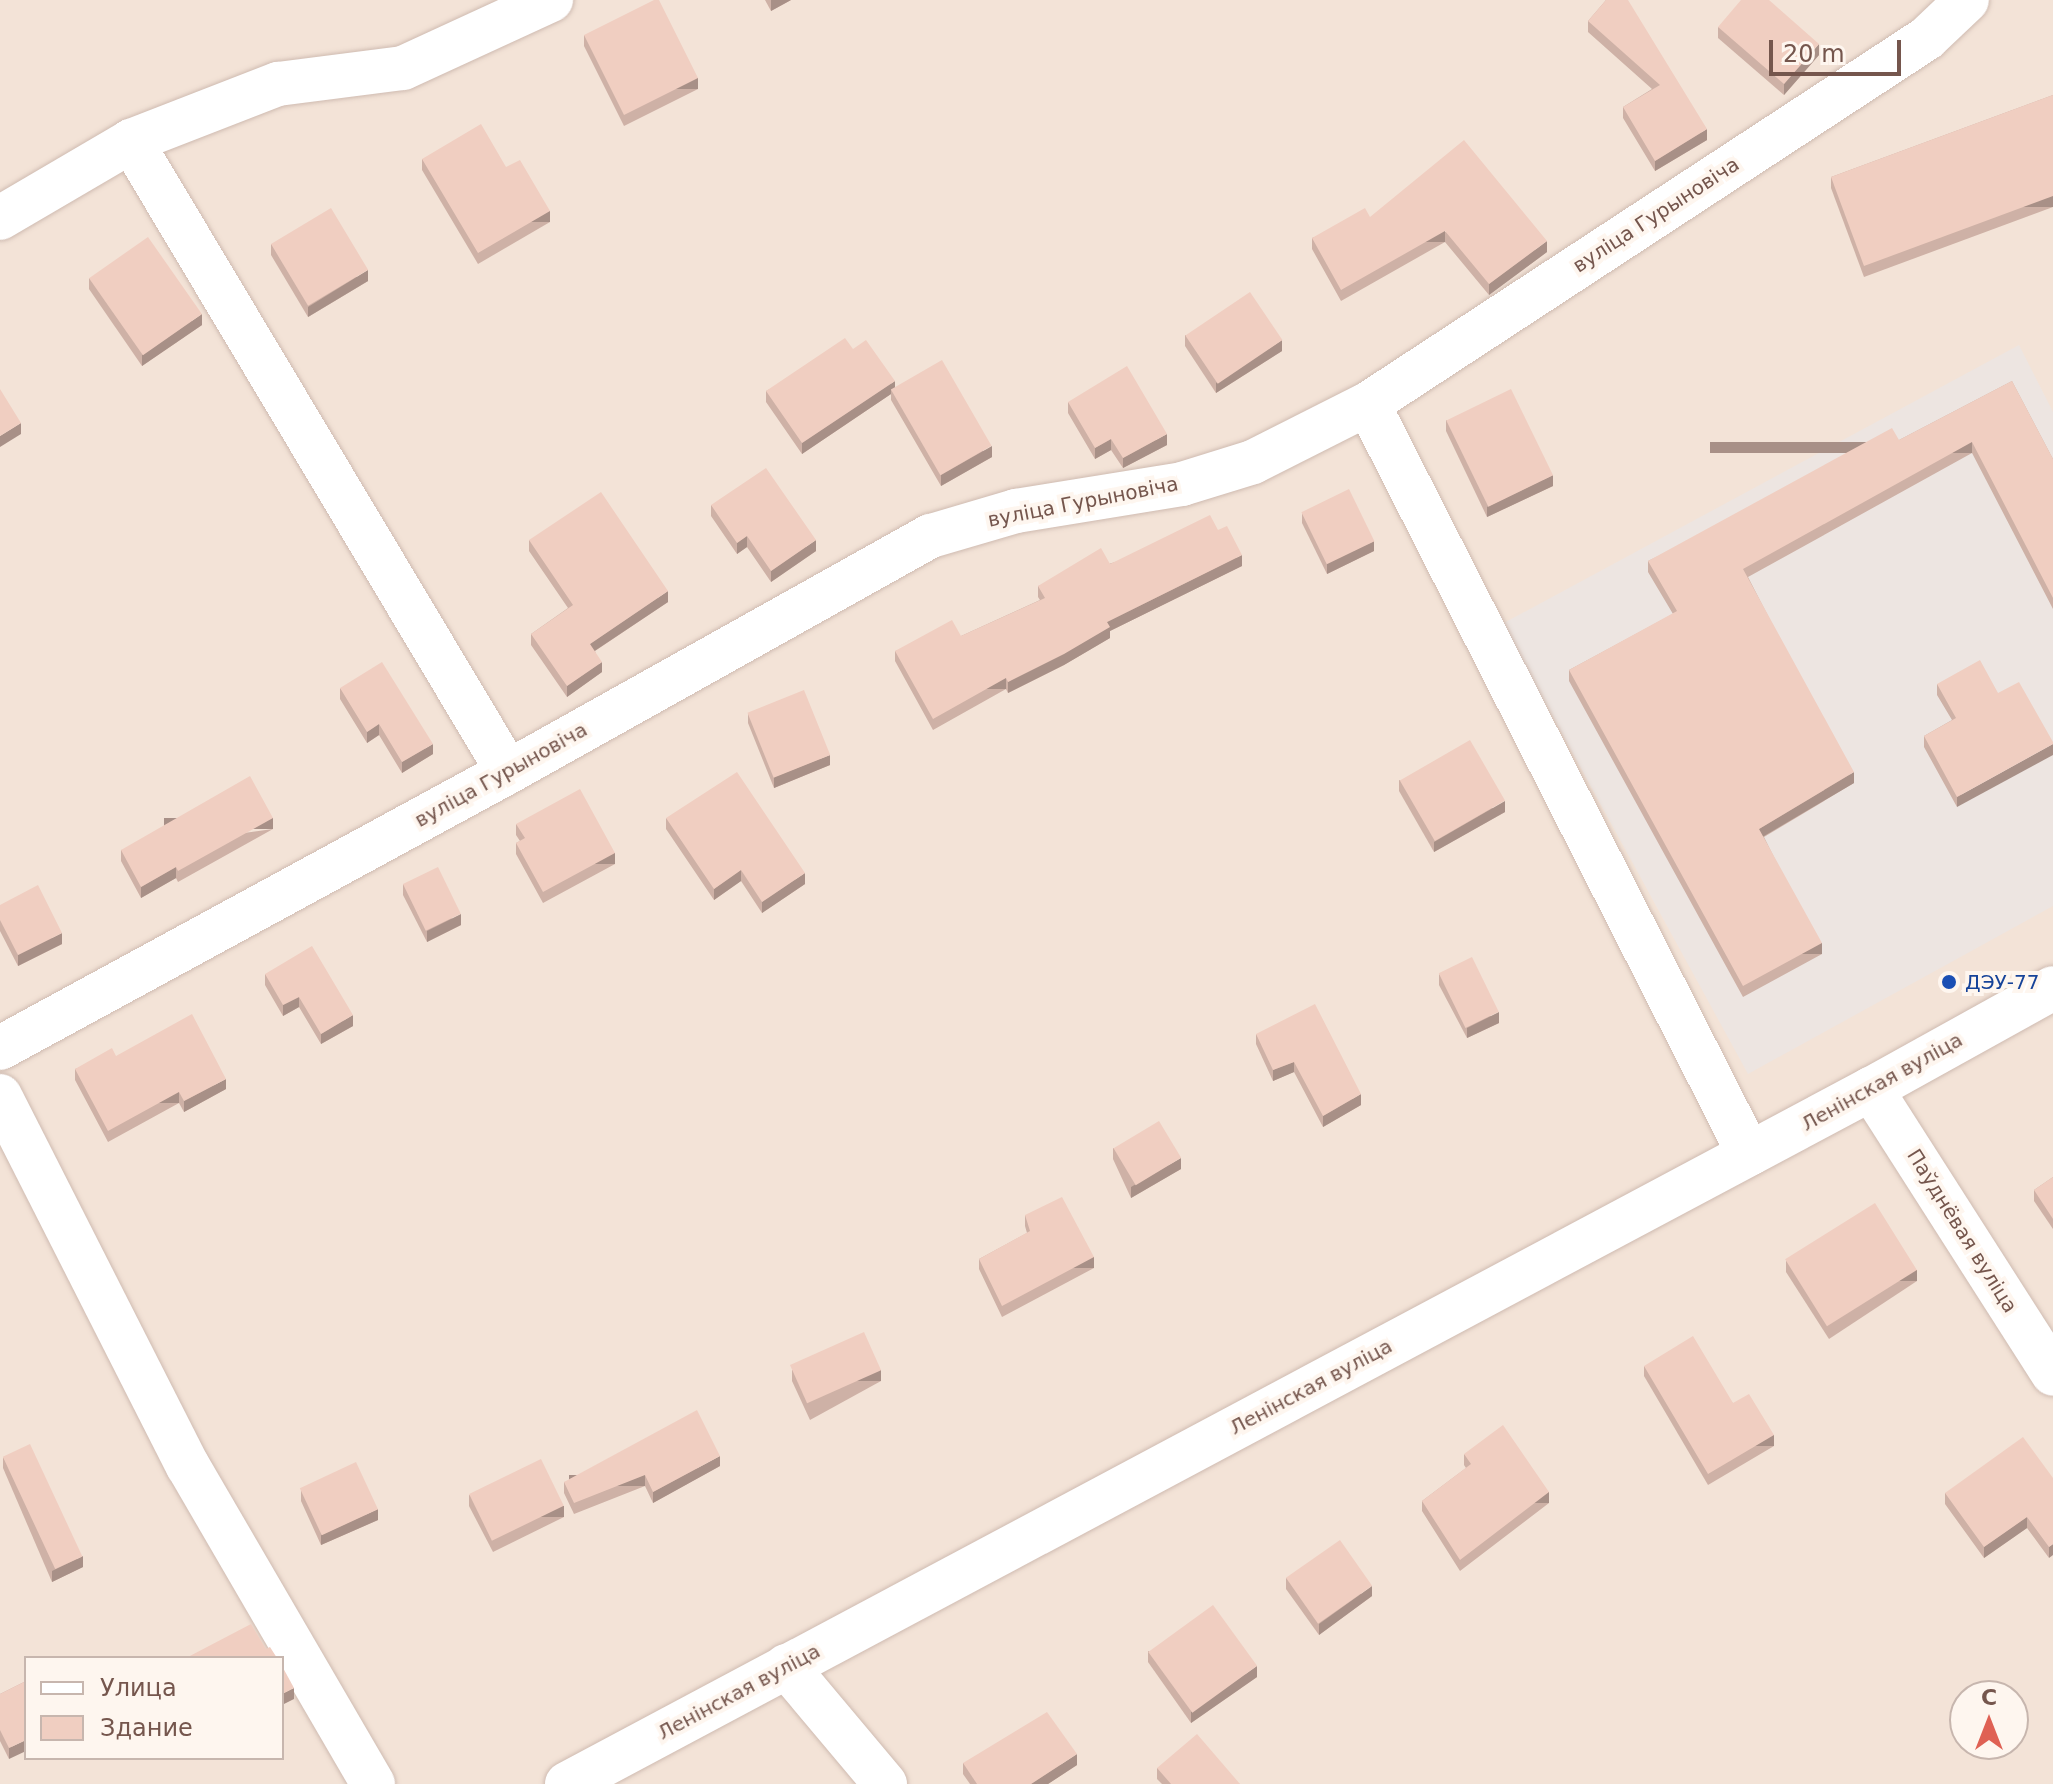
<!DOCTYPE html>
<html>
<head>
<meta charset="utf-8">
<style>
  body { margin:0 }
  #map { position:relative; width:2053px; height:1784px; overflow:hidden; background:#fbf2e9; font-family:"DejaVu Sans",sans-serif }
  div>[style] { position:absolute }
  .residential>* { inset:0; background:#f3e3d7 }
  .industrial>* { inset:0; background:#ede5e1 }
  .roads { filter:drop-shadow(0 0 2px #cfbbb1) drop-shadow(0 0 2px #cfbbb1) }
  .minor>* { height:44px; margin:-22px; padding:0 22px; transform-origin:22px; border-radius:22px; background:#fff }
  .secondary>* { height:44px; margin:-22px; padding:0 22px; transform-origin:22px; border-radius:22px; background:#fff }
  .wall>* { inset:0; background:#ceb1a6 }
  .shaded-wall>* { inset:0; background:#a89087; transform-origin:0 0 }
  .building>* { inset:0; background:#f0cec1; transform-origin:0 0 }
  .dots>* { width:22px; height:22px; translate:-50% -50%; box-sizing:border-box; border:4px solid #fef6ef; border-radius:50% }
  span { translate:-50% -50%; white-space:nowrap; text-align:center; line-height:1.15; -webkit-text-stroke:8px #fef6ef; paint-order:stroke }
  .street-label { font-size:20px; color:#75564d }
  .transit-label { font-size:20px; color:#164399 }
  .left { translate:0 -50%; text-align:left }
  .legend { position:absolute; left:24px; top:1656px; width:260px; height:104px; box-sizing:border-box; background:#fef6ef; border:2px solid #c7b6ae; margin:0; padding:10px 14px; list-style:none; font-size:24px; color:#75564d }
  .legend li { display:flex; align-items:center; gap:16px; height:40px }
  .legend b { width:40px; border:2px solid #c7b6ae }
  .north { position:absolute; left:1949px; top:1680px; width:80px; height:80px; box-sizing:border-box; background:#fef6ef; border:2px solid #c7b6ae; border-radius:50%; rotate:0deg; font-size:22px; font-weight:700; line-height:32px; text-align:center; color:#75564d }
  .north::after { content:''; display:block; margin:auto; width:28px; height:36px; background:#df6154; clip-path:polygon(50% 0,100% 100%,50% 72%,0 100%) }
  .scale { position:absolute; left:1769px; top:40px; width:132px; height:36px; box-sizing:border-box; border:4px solid #75564d; border-top:0; padding-left:10px; font-size:24px; line-height:28px; white-space:nowrap; color:#75564d; -webkit-text-stroke:6px #fef6ef; paint-order:stroke }
</style>
</head>
<body>
<div id="map">
  <div class="residential">
    <div style="clip-path:polygon(evenodd,0 0,2053px 0,2053px 1784px,0 1784px,0 0,26px 1658px,282px 1658px,282px 1758px,26px 1758px,26px 1658px,0 0,1965px 1696px,2013px 1696px,2013px 1744px,1965px 1744px,1965px 1696px)"></div>
  </div>
  <div class="industrial">
    <div style="clip-path:polygon(2019px 345px,2053px 412px,2053px 906px,1748px 1074px,1502px 624px)"></div>
  </div>
  <div class="roads">
    <div class="minor">
      <div style="left:131px;top:141px;width:735px;rotate:59.14deg"></div>
      <div style="left:0;top:218px;width:152px;rotate:-30.4deg"></div>
      <div style="left:131px;top:141px;width:158px;rotate:-21.2deg"></div>
      <div style="left:278px;top:84px;width:126px;rotate:-7.3deg"></div>
      <div style="left:403px;top:68px;width:163px;rotate:-24.7deg"></div>
      <div style="left:1368px;top:404px;width:841px;rotate:63.07deg"></div>
      <div style="left:0;top:1048px;width:578px;rotate:-28.52deg"></div>
      <div style="left:508px;top:772px;width:484px;rotate:-29.2deg"></div>
      <div style="left:931px;top:536px;width:89px;rotate:-16.4deg"></div>
      <div style="left:1016px;top:511px;width:168px;rotate:-9.2deg"></div>
      <div style="left:1182px;top:484px;width:74px;rotate:-17.2deg"></div>
      <div style="left:1253px;top:462px;width:129px;rotate:-26.8deg"></div>
      <div style="left:1368px;top:404px;width:668px;rotate:-33.21deg"></div>
      <div style="left:1927px;top:38px;width:55px;rotate:-43.5deg"></div>
      <div style="left:1871px;top:1089px;width:338px;rotate:57.4deg"></div>
      <div style="left:0;top:1096px;width:415px;rotate:63.1deg"></div>
      <div style="left:188px;top:1466px;width:368px;rotate:59.8deg"></div>
      <div style="left:786px;top:1666px;width:154px;rotate:50deg"></div>
    </div>
    <div class="secondary">
      <div style="left:567px;top:1784px;width:1478px;rotate:-28.06deg"></div>
      <div style="left:1871px;top:1089px;width:208px;rotate:-29deg"></div>
    </div>
  </div>
  <div class="wall">
    <div style="clip-path:polygon(765px 0,791px 0,771px 11px)"></div>
    <div style="clip-path:polygon(1606px 0,1707px 140px,1655px 171px,1623px 118px,1623px 107px,1652px 89px,1588px 32px,1588px 21px)"></div>
    <div style="clip-path:polygon(1718px 27px,1819px 55px,1784px 95px,1718px 38px)"></div>
    <div style="clip-path:polygon(584px 35px,698px 89px,624px 126px,584px 46px)"></div>
    <div style="clip-path:polygon(2053px 95px,2053px 207px,1864px 277px,1831px 188px,1831px 177px)"></div>
    <div style="clip-path:polygon(422px 159px,506px 167px,550px 222px,478px 264px,422px 170px)"></div>
    <div style="clip-path:polygon(1370px 217px,1547px 252px,1489px 295px,1445px 242px,1341px 301px,1312px 249px,1312px 238px)"></div>
    <div style="clip-path:polygon(271px 244px,368px 281px,308px 317px,271px 255px)"></div>
    <div style="clip-path:polygon(89px 278px,202px 325px,142px 366px,89px 289px)"></div>
    <div style="clip-path:polygon(1185px 335px,1282px 351px,1216px 393px,1185px 346px)"></div>
    <div style="clip-path:polygon(853px 349px,895px 387px,992px 457px,941px 486px,891px 400px,891px 394px,802px 454px,766px 402px,766px 391px)"></div>
    <div style="clip-path:polygon(2012px 381px,2053px 459px,2053px 609px,1972px 453px,1748px 577px,1854px 783px,1764px 837px,1822px 954px,1743px 997px,1569px 681px,1569px 670px,1673px 614px,1648px 572px,1648px 561px,1899px 440px)"></div>
    <div style="clip-path:polygon(1068px 402px,1167px 445px,1123px 468px,1111px 450px,1095px 459px,1068px 413px)"></div>
    <div style="clip-path:polygon(1446px 420px,1553px 486px,1487px 517px,1446px 431px)"></div>
    <div style="clip-path:polygon(711px 505px,816px 551px,771px 582px,747px 547px,737px 554px,711px 516px)"></div>
    <div style="clip-path:polygon(1302px 513px,1374px 551px,1327px 574px,1302px 523px)"></div>
    <div style="clip-path:polygon(1218px 530px,1242px 566px,1110px 631px,1110px 638px,1064px 665px,1008px 693px,1006px 689px,933px 730px,895px 661px,895px 651px,961px 636px,1040px 600px,1038px 597px,1038px 586px)"></div>
    <div style="clip-path:polygon(529px 540px,668px 602px,595px 651px,602px 672px,567px 697px,531px 645px,531px 634px,568px 608px,529px 551px)"></div>
    <div style="clip-path:polygon(1937px 684px,1998px 693px,1957px 807px,1924px 747px,1924px 736px,1952px 720px,1937px 695px)"></div>
    <div style="clip-path:polygon(340px 688px,433px 754px,402px 773px,379px 735px,367px 743px,340px 699px)"></div>
    <div style="clip-path:polygon(748px 713px,830px 765px,774px 788px,748px 723px)"></div>
    <div style="clip-path:polygon(1399px 780px,1505px 812px,1434px 852px,1399px 791px)"></div>
    <div style="clip-path:polygon(666px 818px,805px 884px,762px 913px,741px 881px,714px 900px,666px 829px)"></div>
    <div style="clip-path:polygon(516px 824px,615px 864px,543px 903px,516px 854px,516px 843px,520px 841px,516px 835px)"></div>
    <div style="clip-path:polygon(273px 829px,178px 882px,176px 878px,141px 898px,121px 861px,121px 850px)"></div>
    <div style="clip-path:polygon(403px 884px,461px 925px,427px 942px,403px 895px)"></div>
    <div style="clip-path:polygon(0 905px,62px 944px,18px 966px,0 931px)"></div>
    <div style="clip-path:polygon(265px 974px,353px 1026px,321px 1044px,299px 1007px,283px 1016px,265px 985px)"></div>
    <div style="clip-path:polygon(1439px 974px,1499px 1023px,1467px 1038px,1439px 985px)"></div>
    <div style="clip-path:polygon(1256px 1034px,1361px 1105px,1323px 1127px,1294px 1072px,1273px 1081px,1256px 1044px)"></div>
    <div style="clip-path:polygon(116px 1056px,226px 1089px,184px 1112px,179px 1103px,108px 1142px,75px 1080px,75px 1069px)"></div>
    <div style="clip-path:polygon(1113px 1148px,1181px 1169px,1131px 1198px,1113px 1159px)"></div>
    <div style="clip-path:polygon(2053px 1177px,2053px 1229px,2034px 1201px,2034px 1190px)"></div>
    <div style="clip-path:polygon(1025px 1215px,1094px 1268px,1002px 1317px,979px 1269px,979px 1259px,1027px 1233px,1025px 1226px)"></div>
    <div style="clip-path:polygon(1786px 1261px,1917px 1281px,1829px 1339px,1786px 1272px)"></div>
    <div style="clip-path:polygon(1644px 1366px,1733px 1403px,1774px 1446px,1708px 1485px,1644px 1376px)"></div>
    <div style="clip-path:polygon(792px 1370px,881px 1381px,810px 1420px,792px 1381px)"></div>
    <div style="clip-path:polygon(1464px 1454px,1549px 1503px,1460px 1571px,1422px 1511px,1422px 1501px,1466px 1468px,1464px 1465px)"></div>
    <div style="clip-path:polygon(3px 1457px,83px 1567px,52px 1582px,3px 1468px)"></div>
    <div style="clip-path:polygon(720px 1466px,653px 1503px,645px 1486px,574px 1514px,564px 1493px,564px 1482px)"></div>
    <div style="clip-path:polygon(2053px 1478px,2049px 1558px,2027px 1528px,1984px 1558px,1945px 1504px,1945px 1493px)"></div>
    <div style="clip-path:polygon(301px 1490px,378px 1520px,321px 1545px,301px 1501px)"></div>
    <div style="clip-path:polygon(469px 1495px,564px 1517px,493px 1552px,469px 1506px)"></div>
    <div style="clip-path:polygon(1286px 1578px,1372px 1596px,1319px 1635px,1286px 1589px)"></div>
    <div style="clip-path:polygon(1148px 1651px,1257px 1677px,1191px 1723px,1148px 1662px)"></div>
    <div style="clip-path:polygon(26px 1681px,9px 1759px,0 1741px,0 1694px)"></div>
    <div style="clip-path:polygon(963px 1763px,1077px 1765px,1048px 1784px,970px 1784px,963px 1774px)"></div>
    <div style="clip-path:polygon(1157px 1768px,1240px 1784px,1162px 1784px,1157px 1779px)"></div>
  </div>
  <div class="shaded-wall">
    <div style="clip-path:polygon(771px 0,791px 0,771px 11px)"></div>
    <div style="clip-path:polygon(1819px 44px,1819px 55px,1784px 95px,1784px 84px)"></div>
    <div style="left:698px;top:78px;width:11px;height:83px;rotate:90deg"></div>
    <div style="clip-path:polygon(1707px 129px,1707px 140px,1655px 171px,1655px 161px)"></div>
    <div style="left:2053px;top:196px;width:11px;height:202px;rotate:90deg"></div>
    <div style="left:550px;top:211px;width:11px;height:83px;rotate:90deg"></div>
    <div style="left:1445px;top:231px;width:11px;height:120px;rotate:90deg"></div>
    <div style="clip-path:polygon(1547px 241px,1547px 252px,1489px 295px,1489px 284px)"></div>
    <div style="clip-path:polygon(368px 270px,368px 281px,308px 317px,308px 307px)"></div>
    <div style="clip-path:polygon(202px 314px,202px 325px,142px 366px,142px 355px)"></div>
    <div style="clip-path:polygon(1282px 340px,1282px 351px,1216px 393px,1216px 383px)"></div>
    <div style="clip-path:polygon(895px 381px,895px 392px,891px 389px,891px 394px,802px 454px,802px 443px)"></div>
    <div style="clip-path:polygon(21px 423px,21px 434px,0 447px,0 436px)"></div>
    <div style="clip-path:polygon(1167px 434px,1167px 445px,1123px 468px,1123px 458px)"></div>
    <div style="clip-path:polygon(1111px 439px,1111px 450px,1095px 459px,1095px 448px)"></div>
    <div style="left:1972px;top:442px;width:11px;height:262px;rotate:90deg"></div>
    <div style="clip-path:polygon(992px 446px,992px 457px,941px 486px,941px 475px)"></div>
    <div style="clip-path:polygon(1553px 475px,1553px 486px,1487px 517px,1487px 507px)"></div>
    <div style="clip-path:polygon(747px 536px,747px 547px,737px 554px,737px 543px)"></div>
    <div style="clip-path:polygon(816px 540px,816px 551px,771px 582px,771px 571px)"></div>
    <div style="clip-path:polygon(1374px 541px,1374px 551px,1327px 574px,1327px 563px)"></div>
    <div style="clip-path:polygon(1242px 555px,1242px 566px,1110px 631px,1110px 638px,1064px 665px,1008px 693px,1008px 682px,1107px 622px)"></div>
    <div style="clip-path:polygon(668px 591px,668px 602px,590px 654px,590px 644px)"></div>
    <div style="clip-path:polygon(602px 662px,602px 672px,567px 697px,567px 686px)"></div>
    <div style="left:1006px;top:678px;width:11px;height:84px;rotate:90deg"></div>
    <div style="clip-path:polygon(379px 724px,379px 735px,367px 743px,367px 732px)"></div>
    <div style="clip-path:polygon(433px 744px,433px 754px,402px 773px,402px 762px)"></div>
    <div style="clip-path:polygon(2053px 744px,2053px 755px,1957px 807px,1957px 797px)"></div>
    <div style="clip-path:polygon(830px 755px,830px 765px,774px 788px,774px 777px)"></div>
    <div style="clip-path:polygon(1854px 772px,1854px 783px,1759px 839px,1759px 829px)"></div>
    <div style="clip-path:polygon(1505px 801px,1505px 812px,1434px 852px,1434px 842px)"></div>
    <div style="left:273px;top:818px;width:11px;height:109px;rotate:90deg"></div>
    <div style="left:615px;top:853px;width:11px;height:82px;rotate:90deg"></div>
    <div style="clip-path:polygon(176px 867px,176px 878px,141px 898px,141px 887px)"></div>
    <div style="clip-path:polygon(741px 870px,741px 881px,714px 900px,714px 889px)"></div>
    <div style="clip-path:polygon(805px 873px,805px 884px,762px 913px,762px 902px)"></div>
    <div style="clip-path:polygon(461px 914px,461px 925px,427px 942px,427px 931px)"></div>
    <div style="clip-path:polygon(62px 933px,62px 944px,18px 966px,18px 955px)"></div>
    <div style="left:1822px;top:943px;width:11px;height:90px;rotate:90deg"></div>
    <div style="clip-path:polygon(299px 997px,299px 1007px,283px 1016px,283px 1005px)"></div>
    <div style="clip-path:polygon(1499px 1012px,1499px 1023px,1467px 1038px,1467px 1028px)"></div>
    <div style="clip-path:polygon(353px 1015px,353px 1026px,321px 1044px,321px 1034px)"></div>
    <div style="clip-path:polygon(1294px 1062px,1294px 1072px,1273px 1081px,1273px 1070px)"></div>
    <div style="clip-path:polygon(226px 1079px,226px 1089px,184px 1112px,184px 1101px)"></div>
    <div style="left:179px;top:1092px;width:11px;height:81px;rotate:90deg"></div>
    <div style="clip-path:polygon(1361px 1094px,1361px 1105px,1323px 1127px,1323px 1116px)"></div>
    <div style="clip-path:polygon(1181px 1158px,1181px 1169px,1131px 1198px,1131px 1187px)"></div>
    <div style="left:1094px;top:1257px;width:11px;height:104px;rotate:90deg"></div>
    <div style="left:1917px;top:1270px;width:11px;height:105px;rotate:90deg"></div>
    <div style="left:881px;top:1370px;width:11px;height:81px;rotate:90deg"></div>
    <div style="left:1774px;top:1435px;width:11px;height:77px;rotate:90deg"></div>
    <div style="clip-path:polygon(720px 1456px,720px 1466px,653px 1503px,653px 1492px)"></div>
    <div style="left:645px;top:1475px;width:11px;height:76px;rotate:90deg"></div>
    <div style="left:1549px;top:1492px;width:11px;height:112px;rotate:90deg"></div>
    <div style="left:564px;top:1506px;width:11px;height:79px;rotate:90deg"></div>
    <div style="clip-path:polygon(378px 1509px,378px 1520px,321px 1545px,321px 1535px)"></div>
    <div style="clip-path:polygon(2027px 1517px,2027px 1528px,1984px 1558px,1984px 1547px)"></div>
    <div style="clip-path:polygon(2053px 1544px,2053px 1555px,2049px 1558px,2049px 1547px)"></div>
    <div style="clip-path:polygon(83px 1556px,83px 1567px,52px 1582px,52px 1571px)"></div>
    <div style="clip-path:polygon(1372px 1586px,1372px 1596px,1319px 1635px,1319px 1624px)"></div>
    <div style="clip-path:polygon(1257px 1666px,1257px 1677px,1191px 1723px,1191px 1712px)"></div>
    <div style="clip-path:polygon(294px 1688px,294px 1699px,282px 1705px,282px 1694px)"></div>
    <div style="clip-path:polygon(26px 1740px,26px 1751px,9px 1759px,9px 1748px)"></div>
    <div style="clip-path:polygon(1077px 1754px,1077px 1765px,1048px 1784px,1031px 1784px)"></div>
  </div>
  <div class="building">
    <div style="clip-path:polygon(654px 0,659px 0,698px 78px,624px 115px,584px 35px)"></div>
    <div style="clip-path:polygon(1606px 0,1628px 0,1707px 129px,1655px 161px,1623px 107px,1660px 85px,1588px 21px)"></div>
    <div style="clip-path:polygon(1741px 0,1769px 0,1819px 44px,1784px 84px,1718px 27px)"></div>
    <div style="clip-path:polygon(2053px 95px,2053px 196px,1864px 266px,1831px 177px)"></div>
    <div style="clip-path:polygon(481px 124px,506px 167px,520px 160px,550px 211px,478px 253px,422px 159px)"></div>
    <div style="clip-path:polygon(1464px 140px,1547px 241px,1489px 284px,1445px 231px,1341px 290px,1312px 238px,1365px 208px,1370px 217px)"></div>
    <div style="left:331px;top:208px;width:72px;height:70px;rotate:59deg"></div>
    <div style="left:148px;top:237px;width:94px;height:72px;rotate:55deg"></div>
    <div style="left:1250px;top:292px;width:58px;height:78px;rotate:56deg"></div>
    <div style="clip-path:polygon(845px 338px,853px 349px,866px 340px,895px 381px,802px 443px,766px 391px)"></div>
    <div style="left:942px;top:360px;width:99px;height:59px;rotate:60deg"></div>
    <div style="clip-path:polygon(1127px 366px,1167px 434px,1123px 458px,1111px 439px,1095px 448px,1068px 402px)"></div>
    <div style="clip-path:polygon(2012px 381px,2053px 459px,2053px 598px,1972px 442px,1743px 569px,1854px 772px,1759px 829px,1822px 943px,1743px 986px,1569px 670px,1677px 611px,1648px 561px,1892px 428px,1899px 440px)"></div>
    <div style="clip-path:polygon(0 389px,21px 423px,0 436px)"></div>
    <div style="left:1511px;top:389px;width:96px;height:72px;rotate:64deg"></div>
    <div style="clip-path:polygon(766px 468px,816px 540px,771px 571px,747px 536px,737px 543px,711px 505px)"></div>
    <div style="left:1349px;top:489px;width:58px;height:53px;rotate:64deg"></div>
    <div style="clip-path:polygon(601px 492px,668px 591px,590px 644px,602px 662px,567px 686px,531px 634px,573px 605px,529px 540px)"></div>
    <div style="clip-path:polygon(1210px 515px,1218px 530px,1227px 526px,1242px 555px,1107px 622px,1110px 627px,1064px 654px,1008px 682px,1006px 678px,933px 719px,895px 651px,952px 620px,961px 636px,1045px 598px,1038px 586px,1101px 548px,1110px 564px)"></div>
    <div style="clip-path:polygon(1980px 660px,1998px 693px,2019px 682px,2053px 742px,2053px 744px,1957px 797px,1924px 736px,1956px 718px,1937px 684px)"></div>
    <div style="clip-path:polygon(382px 662px,433px 744px,402px 762px,379px 724px,367px 732px,340px 688px)"></div>
    <div style="left:804px;top:690px;width:70px;height:61px;rotate:68deg"></div>
    <div style="left:1470px;top:740px;width:70px;height:81px;rotate:60deg"></div>
    <div style="clip-path:polygon(737px 772px,805px 873px,762px 902px,741px 870px,714px 889px,666px 818px)"></div>
    <div style="clip-path:polygon(250px 776px,273px 818px,178px 871px,176px 867px,141px 887px,121px 850px)"></div>
    <div style="clip-path:polygon(580px 789px,615px 853px,543px 892px,516px 843px,525px 838px,516px 824px)"></div>
    <div style="left:438px;top:867px;width:52px;height:39px;rotate:64deg"></div>
    <div style="clip-path:polygon(38px 885px,62px 933px,18px 955px,0 920px,0 905px)"></div>
    <div style="clip-path:polygon(312px 946px,353px 1015px,321px 1034px,299px 997px,283px 1005px,265px 974px)"></div>
    <div style="left:1472px;top:957px;width:61px;height:37px;rotate:64deg"></div>
    <div style="clip-path:polygon(1315px 1004px,1361px 1094px,1323px 1116px,1294px 1062px,1273px 1070px,1256px 1034px)"></div>
    <div style="clip-path:polygon(192px 1014px,226px 1079px,184px 1101px,179px 1092px,108px 1131px,75px 1069px,112px 1048px,116px 1056px)"></div>
    <div style="left:1159px;top:1121px;width:43px;height:53px;rotate:59deg"></div>
    <div style="clip-path:polygon(2053px 1177px,2053px 1219px,2034px 1190px)"></div>
    <div style="clip-path:polygon(1062px 1197px,1094px 1257px,1002px 1306px,979px 1259px,1030px 1231px,1025px 1215px)"></div>
    <div style="left:1875px;top:1203px;width:79px;height:106px;rotate:58deg"></div>
    <div style="left:864px;top:1332px;width:42px;height:81px;rotate:66deg"></div>
    <div style="clip-path:polygon(1693px 1336px,1733px 1403px,1749px 1394px,1774px 1435px,1708px 1474px,1644px 1366px)"></div>
    <div style="clip-path:polygon(697px 1410px,720px 1456px,653px 1492px,645px 1475px,574px 1503px,564px 1482px)"></div>
    <div style="clip-path:polygon(1503px 1425px,1549px 1492px,1460px 1560px,1422px 1501px,1471px 1464px,1464px 1454px)"></div>
    <div style="clip-path:polygon(2023px 1437px,2053px 1478px,2053px 1544px,2049px 1547px,2027px 1517px,1984px 1547px,1945px 1493px)"></div>
    <div style="left:30px;top:1444px;width:124px;height:30px;rotate:65deg"></div>
    <div style="left:541px;top:1459px;width:52px;height:80px;rotate:64deg"></div>
    <div style="left:356px;top:1462px;width:52px;height:62px;rotate:65deg"></div>
    <div style="left:1340px;top:1540px;width:56px;height:66px;rotate:55deg"></div>
    <div style="left:1213px;top:1605px;width:75px;height:80px;rotate:54deg"></div>
    <div style="clip-path:polygon(251px 1624px,266px 1649px,270px 1647px,277px 1658px,186px 1658px)"></div>
    <div style="clip-path:polygon(282px 1666px,294px 1688px,282px 1694px)"></div>
    <div style="clip-path:polygon(26px 1681px,26px 1740px,9px 1748px,0 1730px,0 1694px)"></div>
    <div style="clip-path:polygon(1047px 1712px,1077px 1754px,1031px 1784px,977px 1784px,963px 1763px)"></div>
    <div style="clip-path:polygon(1197px 1734px,1240px 1784px,1171px 1784px,1157px 1768px)"></div>
  </div>
  <div class="dots">
    <div style="left:1949px;top:982px;background:#1a4fb4"></div>
  </div>
  <div class="street-label">
    <span style="left:1656px;top:215px;rotate:-33deg">вуліца Гурыновіча</span>
    <span style="left:1083px;top:502px;rotate:-11deg">вуліца Гурыновіча</span>
    <span style="left:501px;top:775px;rotate:-29deg">вуліца Гурыновіча</span>
    <span style="left:1882px;top:1082px;rotate:-29deg">Ленінская вуліца</span>
    <span style="left:1962px;top:1231px;rotate:58deg">Паўднёвая вуліца</span>
    <span style="left:1311px;top:1387px;rotate:-28deg">Ленінская вуліца</span>
    <span style="left:739px;top:1692px;rotate:-28deg">Ленінская вуліца</span>
  </div>
  <div class="transit-label">
    <span class="left" style="left:1965px;top:982px">ДЭУ-77</span>
  </div>
  <ul class="legend">
  <li><b style="height:10px;background:#fff"></b>Улица</li>
  <li><b style="height:22px;background:#f0cec1"></b>Здание</li>
  </ul>
  <div class="north">С</div>
  <div class="scale">20 m</div>
</div>
</body>
</html>
